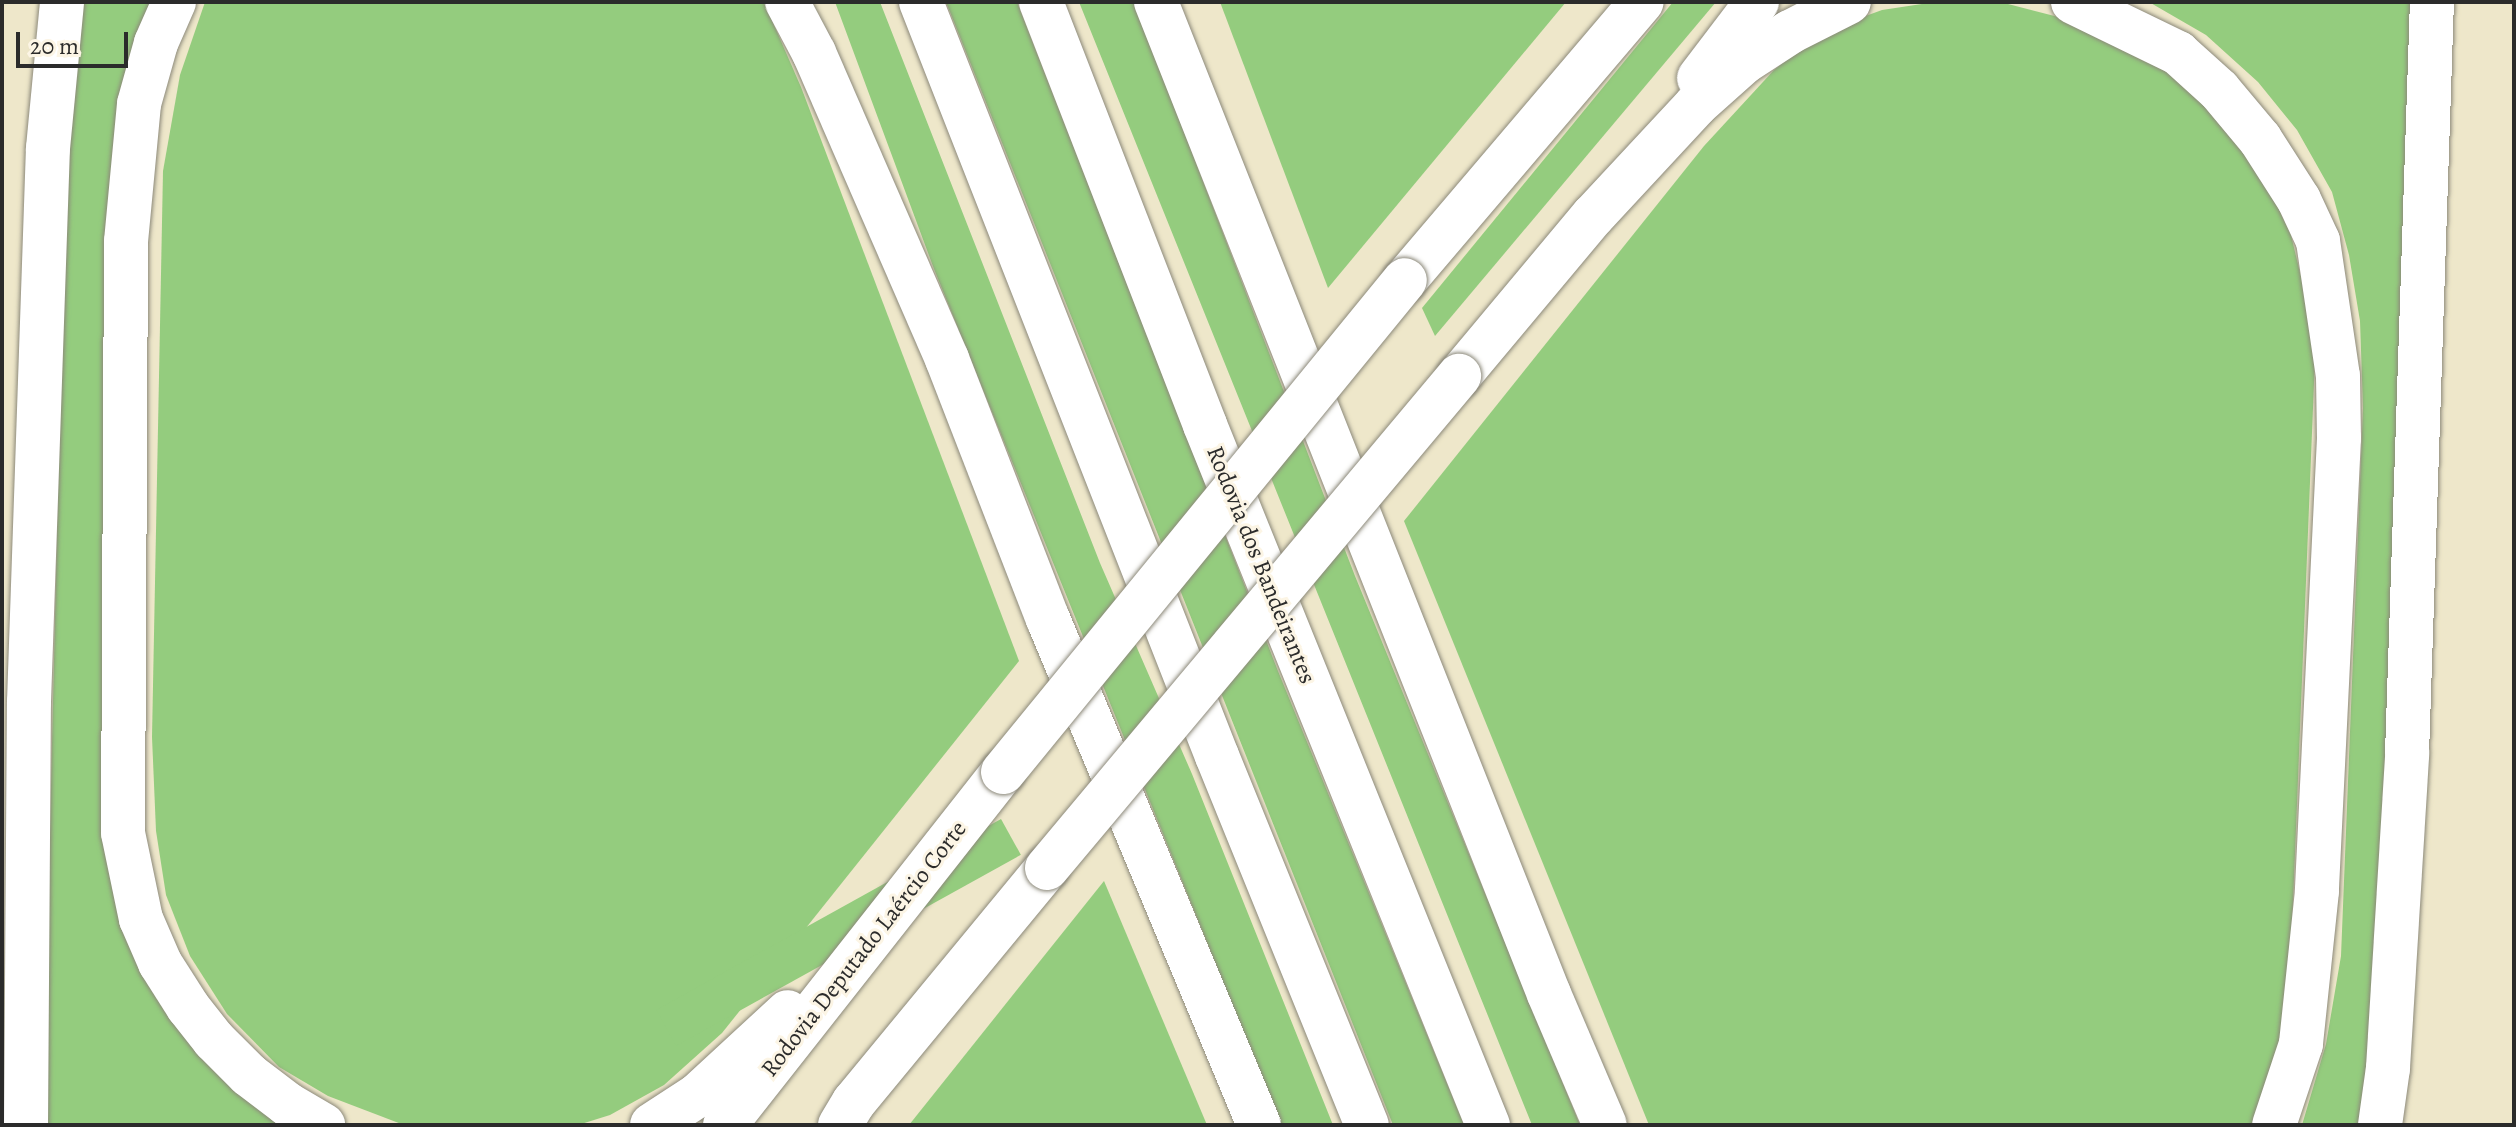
<!DOCTYPE html>
<html>
<head>
<meta charset="utf-8">
<style>
  body { margin:0 }
  #map { position:relative; width:2516px; height:1127px; overflow:hidden; background:#eee7ca; font-family:Alegreya,serif }
  div>[style] { position:absolute }
  .green>* { inset:0; background:#94cc7e; transform-origin:0 0 }
  .roads { filter:drop-shadow(0 0 2px #8c897a) drop-shadow(0 0 2px #8c897a) }
  .motorway>* { height:44px; margin:-22px; padding:0 22px; transform-origin:22px; border-radius:22px; background:#fff }
  .bridges { filter:drop-shadow(0 0 2px #8c897a) drop-shadow(0 0 2px #8c897a) }
  .motorway-bridge>* { height:44px; margin:-22px; padding:0 22px; transform-origin:22px; border-radius:22px; background:#fff }
  span { translate:-50% -50%; white-space:nowrap; text-align:center; line-height:1.15; -webkit-text-stroke:6px #fcf5e5; paint-order:stroke }
  .street-label { font-size:24px; color:#2b2b2b }
  .frame { position:absolute; inset:0; border:4px solid #2b2b2b; pointer-events:none }
  .scale { position:absolute; left:16px; top:32px; width:112px; height:36px; box-sizing:border-box; border:4px solid #2b2b2b; border-top:0; padding-left:10px; font-size:24px; line-height:28px; white-space:nowrap; color:#2b2b2b; -webkit-text-stroke:6px #fcf5e5; paint-order:stroke }
</style>
</head>
<body>
<div id="map">
  <div class="green">
    <div style="clip-path:polygon(80px 2px,155px 2px,124px 902px,296px 1125px,43px 1125px,65px 194px)"></div>
    <div style="clip-path:polygon(205px 2px,764px 2px,801px 87px,1019px 661px,722px 1033px,664px 1085px,610px 1115px,578px 1125px,404px 1125px,328px 1096px,279px 1067px,227px 1014px,190px 956px,166px 895px,156px 831px,152px 737px,163px 171px,180px 75px)"></div>
    <div style="clip-path:polygon(835px 2px,880px 2px,1100px 563px,1192px 774px,1333px 1125px,1281px 1125px,934px 269px)"></div>
    <div style="clip-path:polygon(946px 2px,1017px 2px,1278px 671px,1464px 1125px,1393px 1125px)"></div>
    <div style="clip-path:polygon(1079px 2px,1134px 2px,1355px 576px,1580px 1125px,1532px 1125px)"></div>
    <div style="clip-path:polygon(1220px 2px,1566px 2px,1328px 288px)"></div>
    <div style="clip-path:polygon(1673px 2px,1716px 2px,1435px 336px,1422px 308px)"></div>
    <div style="clip-path:polygon(1935px 2px,2008px 4px,2074px 21px,2177px 75px,2261px 172px,2291px 235px,2307px 302px,2315px 358px,2289px 1002px,2273px 1074px,2254px 1125px,1649px 1125px,1404px 521px,1704px 146px,1774px 70px,1822px 32px,1882px 10px)"></div>
    <div style="clip-path:polygon(2149px 2px,2415px 2px,2391px 705px,2373px 1010px,2361px 1125px,2302px 1125px,2326px 1044px,2341px 956px,2363px 408px,2360px 321px,2349px 255px,2332px 192px,2297px 130px,2258px 82px,2206px 35px)"></div>
    <div style="left:1001px;top:819px;width:41px;height:394px;rotate:61deg"></div>
    <div style="clip-path:polygon(1104px 881px,1207px 1125px,909px 1125px)"></div>
  </div>
  <div class="roads">
    <div class="motorway">
      <div style="left:174px;top:2px;width:45px;rotate:113.7deg"></div>
      <div style="left:156px;top:43px;width:63px;rotate:105.6deg"></div>
      <div style="left:139px;top:104px;width:138px;rotate:95.4deg"></div>
      <div style="left:126px;top:241px;width:592px;rotate:90.29deg"></div>
      <div style="left:123px;top:833px;width:88px;rotate:78.2deg"></div>
      <div style="left:141px;top:919px;width:48px;rotate:66.6deg"></div>
      <div style="left:160px;top:963px;width:52px;rotate:57.5deg"></div>
      <div style="left:188px;top:1007px;width:42px;rotate:51.8deg"></div>
      <div style="left:214px;top:1040px;width:49px;rotate:45deg"></div>
      <div style="left:249px;top:1075px;width:48px;rotate:37.3deg"></div>
      <div style="left:287px;top:1104px;width:42px;rotate:30.3deg"></div>
      <div style="left:787px;top:2px;width:58px;rotate:62.1deg"></div>
      <div style="left:814px;top:53px;width:334px;rotate:66.5deg"></div>
      <div style="left:947px;top:359px;width:279px;rotate:68.8deg"></div>
      <div style="left:1048px;top:619px;width:548px;rotate:67.36deg"></div>
      <div style="left:921px;top:2px;width:810px;rotate:68.57deg"></div>
      <div style="left:1217px;top:756px;width:398px;rotate:67.9deg"></div>
      <div style="left:1041px;top:2px;width:454px;rotate:68.8deg"></div>
      <div style="left:1205px;top:425px;width:755px;rotate:67.99deg"></div>
      <div style="left:1156px;top:2px;width:1067px;rotate:68.39deg"></div>
      <div style="left:1549px;top:994px;width:142px;rotate:66.9deg"></div>
      <div style="left:2073px;top:2px;width:117px;rotate:25.9deg"></div>
      <div style="left:2178px;top:53px;width:55px;rotate:42.1deg"></div>
      <div style="left:2219px;top:90px;width:64px;rotate:50.1deg"></div>
      <div style="left:2260px;top:139px;width:72px;rotate:57.4deg"></div>
      <div style="left:2299px;top:200px;width:45px;rotate:65.1deg"></div>
      <div style="left:2318px;top:241px;width:136px;rotate:81.6deg"></div>
      <div style="left:2338px;top:376px;width:62px;rotate:89.1deg"></div>
      <div style="left:2339px;top:438px;width:454px;rotate:92.8deg"></div>
      <div style="left:2317px;top:891px;width:154px;rotate:96deg"></div>
      <div style="left:2301px;top:1044px;width:85px;rotate:108.4deg"></div>
      <div style="left:1699px;top:78px;width:96px;rotate:-52.7deg"></div>
      <div style="left:1405px;top:280px;width:365px;rotate:-49.6deg"></div>
      <div style="left:1459px;top:376px;width:209px;rotate:-50.1deg"></div>
      <div style="left:1593px;top:216px;width:151px;rotate:-47.1deg"></div>
      <div style="left:1696px;top:105px;width:64px;rotate:-41.9deg"></div>
      <div style="left:1744px;top:62px;width:55px;rotate:-33.1deg"></div>
      <div style="left:1790px;top:32px;width:66px;rotate:-27deg"></div>
      <div style="left:26px;top:1125px;width:423px;rotate:-89.6deg"></div>
      <div style="left:29px;top:702px;width:554px;rotate:-88.04deg"></div>
      <div style="left:48px;top:148px;width:147px;rotate:-84.5deg"></div>
      <div style="left:652px;top:1125px;width:55px;rotate:-33.1deg"></div>
      <div style="left:698px;top:1095px;width:122px;rotate:-42.7deg"></div>
      <div style="left:725px;top:1125px;width:449px;rotate:-51.8deg"></div>
      <div style="left:840px;top:1125px;width:27px;rotate:-59deg"></div>
      <div style="left:854px;top:1102px;width:303px;rotate:-50.5deg"></div>
      <div style="left:2380px;top:1125px;width:58px;rotate:-82deg"></div>
      <div style="left:2388px;top:1068px;width:315px;rotate:-86.5deg"></div>
      <div style="left:2407px;top:754px;width:752px;rotate:-88.1deg"></div>
    </div>
  </div>
  <div class="bridges">
    <div class="motorway-bridge">
      <div style="left:1003px;top:772px;width:635px;rotate:-50.75deg"></div>
      <div style="left:1047px;top:868px;width:642px;rotate:-50.06deg"></div>
    </div>
  </div>
  <div class="street-label">
    <span style="left:1261px;top:565px;rotate:68deg">Rodovia dos Bandeirantes</span>
    <span style="left:864px;top:949px;rotate:-52deg">Rodovia Deputado Laércio Corte</span>
  </div>
  <div class="frame"></div>
  <div class="scale">20 m</div>
</div>
</body>
</html>
